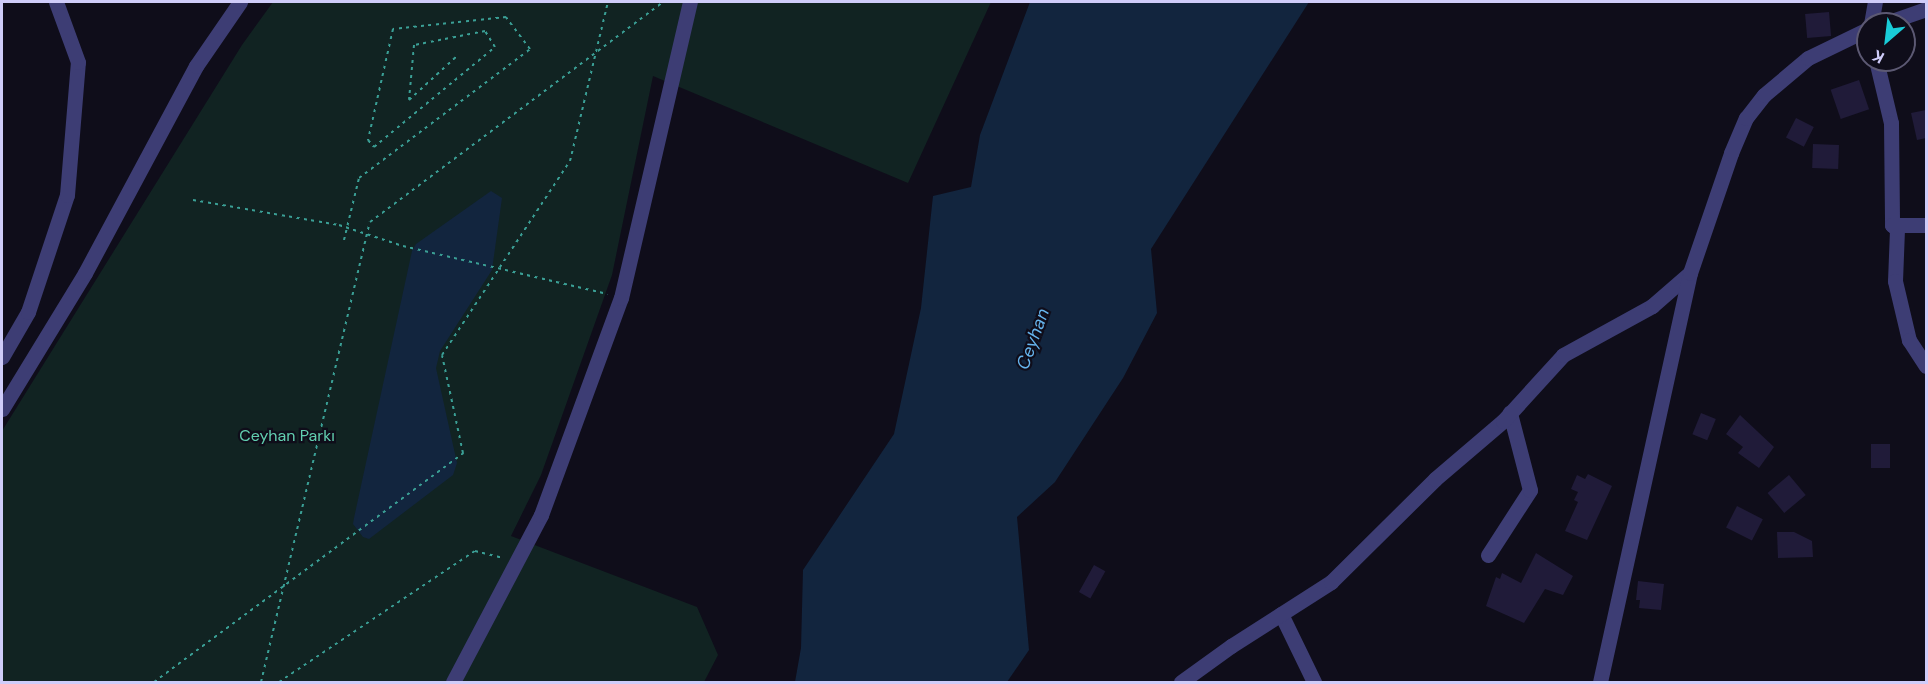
<!DOCTYPE html>
<html>
<head>
<meta charset="utf-8">
<style>
  body { margin:0 }
  #map { position:relative; width:1928px; height:684px; overflow:hidden; background:#0f0d1a; font-family:"DM Sans",sans-serif }
  div>[style] { position:absolute }
  .green>* { inset:0; background:#112322 }
  .water>* { inset:0; background:#12253e }
  .building>* { inset:0; background:#201b39; transform-origin:0 0 }
  .path>* { height:2px; margin-top:-1px; transform-origin:0; background:repeating-linear-gradient(90deg,#3a9f95 0 3px,transparent 0 7.5px) }
  .minor>* { height:15px; margin:-7.5px; padding:0 7.5px; transform-origin:7.5px; border-radius:7.5px; background:#3d3d74 }
  span { translate:-50% -50%; white-space:nowrap; text-align:center; line-height:1.15; -webkit-text-stroke:4.5px #0f0d1a; paint-order:stroke }
  .park-label { font-size:16px; color:#62cfb0 }
  .water-label { font-size:18px; color:#66b4ed; font-style:italic }
  .frame { position:absolute; inset:0; border:3px solid #cfccf9; pointer-events:none }
  .north { position:absolute; left:1856px; top:12px; width:60px; height:60px; box-sizing:border-box; background:#0f0d1a; border:2px solid #5c5973; border-radius:50%; rotate:208deg; font-size:16px; font-weight:700; line-height:24px; text-align:center; color:#cfccf9 }
  .north::after { content:''; display:block; margin:auto; width:21px; height:27px; background:#19ccd8; clip-path:polygon(50% 0,100% 100%,50% 72%,0 100%) }
</style>
</head>
<body>
<div id="map">
  <div class="green">
    <div style="clip-path:polygon(273px 2px,991px 2px,908px 183px,653px 76px,612px 275px,541px 475px,511px 536px,697px 607px,718px 655px,704px 682px,2px 682px,2px 431px,242px 45px)"></div>
  </div>
  <div class="water">
    <div style="clip-path:polygon(1030px 2px,1309px 2px,1151px 249px,1157px 313px,1123px 378px,1055px 482px,1017px 517px,1029px 650px,1007px 682px,795px 682px,801px 648px,803px 570px,894px 434px,921px 308px,933px 196px,971px 187px,980px 135px)"></div>
    <div style="clip-path:polygon(491px 191px,502px 198px,492px 270px,440px 351px,436px 368px,457px 463px,453px 475px,369px 539px,363px 537px,353px 524px,354px 518px,412px 251px,416px 244px)"></div>
  </div>
  <div class="building">
    <div style="left:1829px;top:12px;width:24px;height:24px;rotate:85deg"></div>
    <div style="left:1859px;top:80px;width:31px;height:30px;rotate:71deg"></div>
    <div style="clip-path:polygon(1926px 110px,1926px 138px,1917px 140px,1911px 113px)"></div>
    <div style="left:1796px;top:118px;width:20px;height:22px;rotate:27deg"></div>
    <div style="left:1813px;top:144px;width:26px;height:24px;rotate:2deg"></div>
    <div style="left:1701px;top:413px;width:16px;height:23px;rotate:22deg"></div>
    <div style="clip-path:polygon(1740px 415px,1774px 447px,1759px 468px,1738px 453px,1743px 447px,1726px 434px)"></div>
    <div style="left:1871px;top:444px;width:19px;height:24px"></div>
    <div style="clip-path:polygon(1588px 474px,1612px 486px,1587px 540px,1565px 531px,1578px 502px,1574px 500px,1578px 492px,1571px 489px,1577px 475px,1585px 479px)"></div>
    <div style="left:1789px;top:475px;width:26px;height:28px;rotate:50deg"></div>
    <div style="left:1737px;top:506px;width:29px;height:24px;rotate:27deg"></div>
    <div style="clip-path:polygon(1777px 532px,1794px 532px,1812px 541px,1813px 557px,1778px 558px)"></div>
    <div style="clip-path:polygon(1536px 553px,1573px 576px,1563px 595px,1545px 589px,1524px 623px,1486px 606px,1496px 577px,1500px 579px,1502px 573px,1521px 583px)"></div>
    <div style="left:1094px;top:565px;width:13px;height:31px;rotate:29deg"></div>
    <div style="clip-path:polygon(1638px 581px,1664px 584px,1661px 610px,1639px 608px,1640px 600px,1636px 600px)"></div>
  </div>
  <div class="path">
    <div style="left:193px;top:200px;width:148px;rotate:9.7deg"></div>
    <div style="left:339px;top:225px;width:67px;rotate:18.2deg"></div>
    <div style="left:403px;top:246px;width:210px;rotate:13.2deg"></div>
    <div style="left:344px;top:240px;width:64px;rotate:-76.4deg"></div>
    <div style="left:359px;top:178px;width:214px;rotate:-37deg"></div>
    <div style="left:530px;top:49px;width:40px;rotate:-127deg"></div>
    <div style="left:506px;top:17px;width:114px;rotate:173.9deg"></div>
    <div style="left:393px;top:29px;width:114px;rotate:102.7deg"></div>
    <div style="left:368px;top:140px;width:9px;rotate:49deg"></div>
    <div style="left:374px;top:147px;width:157px;rotate:-39.6deg"></div>
    <div style="left:495px;top:47px;width:19px;rotate:-122deg"></div>
    <div style="left:485px;top:31px;width:72px;rotate:168.8deg"></div>
    <div style="left:414px;top:45px;width:55px;rotate:95.2deg"></div>
    <div style="left:409px;top:100px;width:67px;rotate:-42.6deg"></div>
    <div style="left:154px;top:682px;width:385px;rotate:-36.5deg"></div>
    <div style="left:463px;top:453px;width:100px;rotate:-102.1deg"></div>
    <div style="left:442px;top:355px;width:232px;rotate:-56.6deg"></div>
    <div style="left:570px;top:161px;width:163px;rotate:-76.6deg"></div>
    <div style="left:261px;top:682px;width:473px;rotate:-76.7deg"></div>
    <div style="left:370px;top:222px;width:366px;rotate:-36.9deg"></div>
    <div style="left:279px;top:682px;width:236px;rotate:-33.8deg"></div>
    <div style="left:475px;top:551px;width:29px;rotate:14deg"></div>
  </div>
  <div class="minor">
    <div style="left:1871px;top:24px;width:22px;rotate:-80deg"></div>
    <div style="left:1883px;top:24px;width:46px;rotate:-19.2deg"></div>
    <div style="left:1876px;top:60px;width:65px;rotate:76.6deg"></div>
    <div style="left:1891px;top:123px;width:102px;rotate:89.4deg"></div>
    <div style="left:1892px;top:225px;width:6px;rotate:39deg"></div>
    <div style="left:1897px;top:229px;width:52px;rotate:92.2deg"></div>
    <div style="left:1895px;top:281px;width:61px;rotate:76.7deg"></div>
    <div style="left:1909px;top:340px;width:31px;rotate:57deg"></div>
    <div style="left:1892px;top:225px;width:34px"></div>
    <div style="left:2px;top:357px;width:52px;rotate:-60deg"></div>
    <div style="left:28px;top:312px;width:123px;rotate:-71.6deg"></div>
    <div style="left:67px;top:195px;width:133px;rotate:-85.3deg"></div>
    <div style="left:78px;top:62px;width:64px;rotate:-110.1deg"></div>
    <div style="left:2px;top:409px;width:159px;rotate:-58.6deg"></div>
    <div style="left:85px;top:273px;width:235px;rotate:-61.8deg"></div>
    <div style="left:196px;top:66px;width:78px;rotate:-55.5deg"></div>
    <div style="left:1488px;top:555px;width:77px;rotate:-57.1deg"></div>
    <div style="left:1530px;top:490px;width:80px;rotate:-104.6deg"></div>
    <div style="left:1281px;top:614px;width:76px;rotate:64.1deg"></div>
    <div style="left:453px;top:682px;width:189px;rotate:-62.2deg"></div>
    <div style="left:541px;top:515px;width:231px;rotate:-69.8deg"></div>
    <div style="left:621px;top:298px;width:304px;rotate:-76.9deg"></div>
    <div style="left:1181px;top:682px;width:62px;rotate:-35.8deg"></div>
    <div style="left:1231px;top:646px;width:119px;rotate:-32.6deg"></div>
    <div style="left:1331px;top:582px;width:146px;rotate:-44.7deg"></div>
    <div style="left:1435px;top:479px;width:89px;rotate:-40.5deg"></div>
    <div style="left:1503px;top:421px;width:89px;rotate:-47.7deg"></div>
    <div style="left:1563px;top:355px;width:102px;rotate:-28.8deg"></div>
    <div style="left:1652px;top:306px;width:50px;rotate:-41deg"></div>
    <div style="left:1600px;top:682px;width:419px;rotate:-77.6deg"></div>
    <div style="left:1690px;top:273px;width:127px;rotate:-71.1deg"></div>
    <div style="left:1731px;top:153px;width:38px;rotate:-67deg"></div>
    <div style="left:1746px;top:118px;width:29px;rotate:-52deg"></div>
    <div style="left:1764px;top:95px;width:57px;rotate:-40.1deg"></div>
    <div style="left:1808px;top:58px;width:67px;rotate:-25.8deg"></div>
  </div>
  <div class="park-label">
    <span style="left:287px;top:436px">Ceyhan Parkı</span>
  </div>
  <div class="water-label">
    <span style="left:1033px;top:339px;rotate:-70deg">Ceyhan</span>
  </div>
  <div class="frame"></div>
  <div class="north">K</div>
</div>
</body>
</html>
